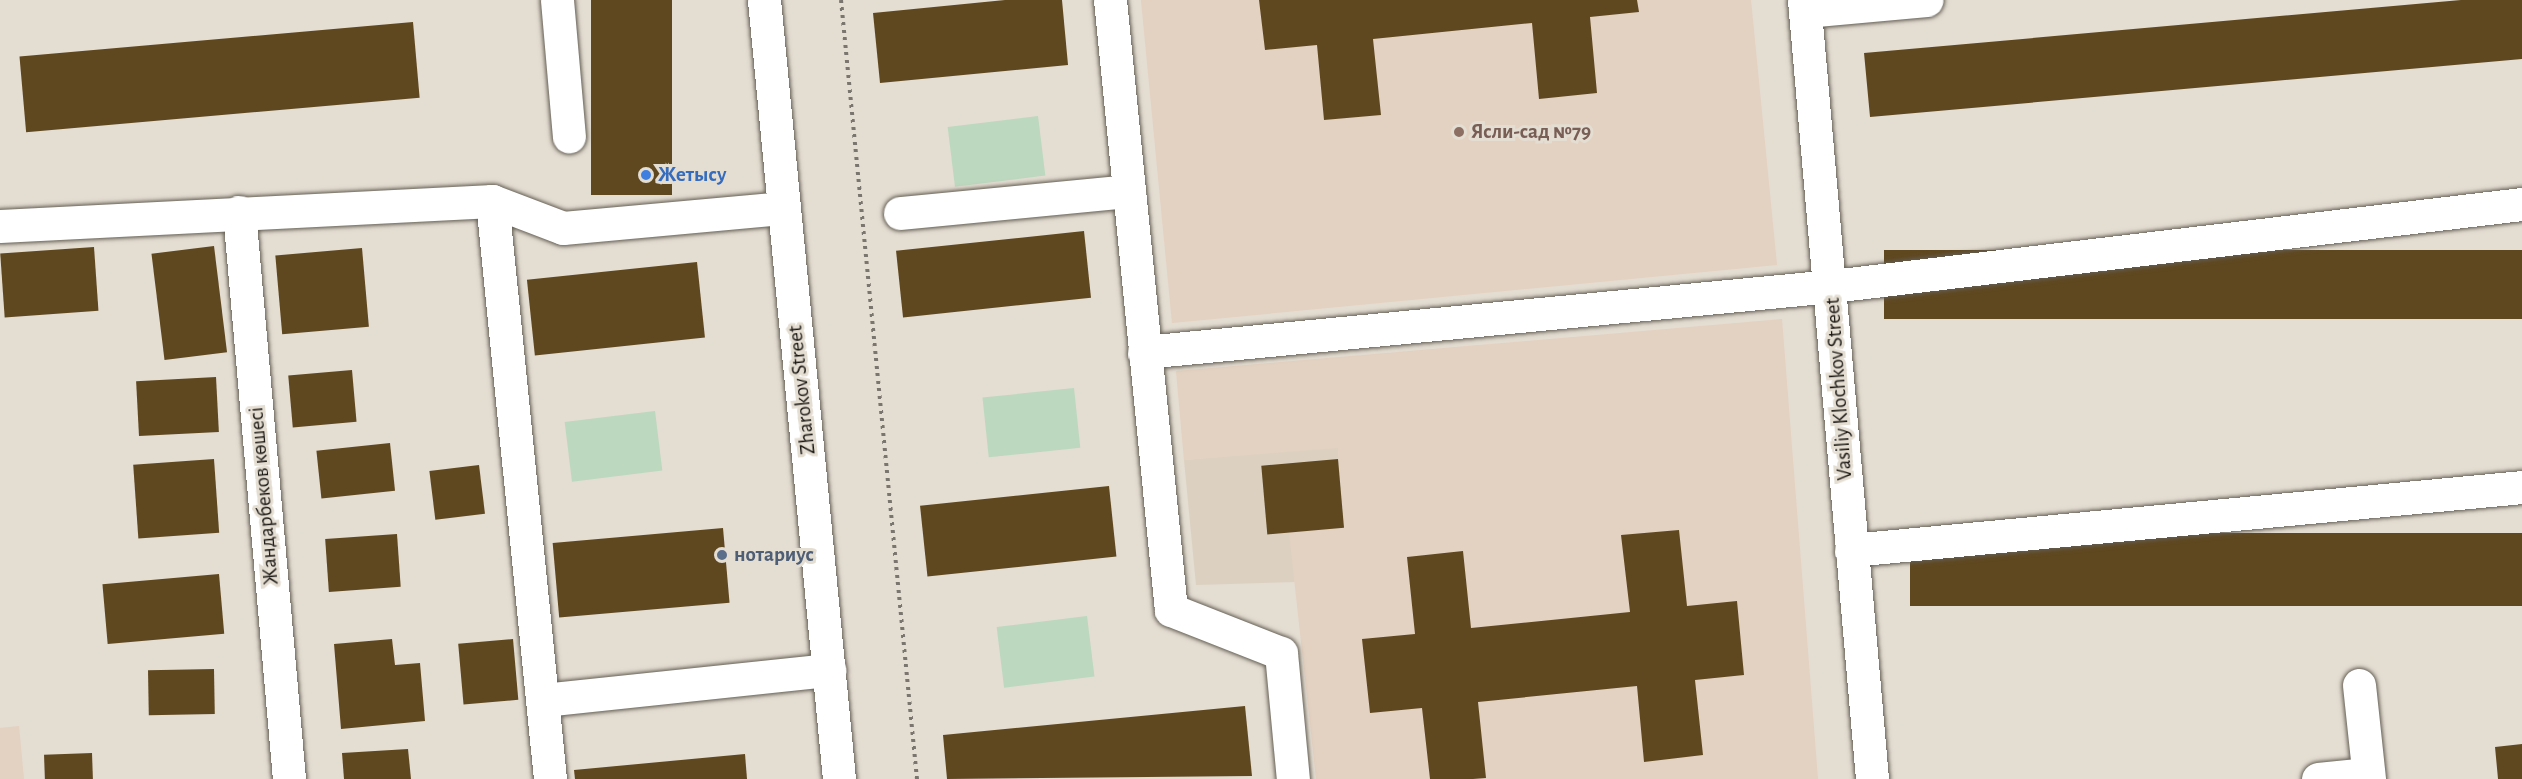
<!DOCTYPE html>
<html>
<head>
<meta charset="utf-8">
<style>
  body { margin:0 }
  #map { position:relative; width:2522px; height:779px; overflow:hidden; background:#e4ddd2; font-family:"Alegreya Sans",sans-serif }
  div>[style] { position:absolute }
  .built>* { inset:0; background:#dcd1c0 }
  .education>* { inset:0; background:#e3d1c1 }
  .green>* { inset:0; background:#bcd8be; transform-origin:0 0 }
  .building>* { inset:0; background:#5f4820; transform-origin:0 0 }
  .path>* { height:4px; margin-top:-2px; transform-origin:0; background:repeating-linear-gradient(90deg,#7a756e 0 3px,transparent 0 7.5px) }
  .roads { filter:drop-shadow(0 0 2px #645e54) drop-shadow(0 0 2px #645e54) }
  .minor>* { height:33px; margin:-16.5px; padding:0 16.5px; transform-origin:16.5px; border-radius:16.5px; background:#fff }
  .major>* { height:33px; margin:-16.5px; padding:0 16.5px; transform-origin:16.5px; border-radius:16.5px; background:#fff }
  .dots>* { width:16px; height:16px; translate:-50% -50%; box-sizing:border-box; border:3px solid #e4ddd2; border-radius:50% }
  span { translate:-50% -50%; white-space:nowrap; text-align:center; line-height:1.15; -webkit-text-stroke:6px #e4ddd2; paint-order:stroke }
  .education-label { font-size:21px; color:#785e54; font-weight:700 }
  .left { translate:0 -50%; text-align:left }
  .shop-label { font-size:21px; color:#366cbe; font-weight:700 }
  .street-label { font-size:21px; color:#1a1713 }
  .service-label { font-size:21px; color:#4e5e75; font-weight:700 }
</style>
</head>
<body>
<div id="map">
  <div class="built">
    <div style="clip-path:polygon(1338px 447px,1344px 528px,1290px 532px,1295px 582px,1196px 585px,1184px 460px)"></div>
  </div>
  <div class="education">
    <div style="clip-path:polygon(1141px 0,1751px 0,1777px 265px,1172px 323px)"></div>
    <div style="clip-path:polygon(1782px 319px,1818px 779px,1316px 779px,1289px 532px,1344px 528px,1338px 448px,1184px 460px,1176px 371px)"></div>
    <div style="clip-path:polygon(19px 726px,24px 779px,0 779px,0 728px)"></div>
  </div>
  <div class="green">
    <div style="left:1038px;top:116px;width:60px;height:91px;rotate:83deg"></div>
    <div style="left:1074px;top:388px;width:60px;height:92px;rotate:84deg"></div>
    <div style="left:655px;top:411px;width:60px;height:91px;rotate:83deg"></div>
    <div style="left:1087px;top:616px;width:61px;height:91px;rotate:83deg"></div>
  </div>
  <div class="building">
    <div style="left:591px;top:0;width:81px;height:195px"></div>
    <div style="clip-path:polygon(1005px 0,1062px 0,1068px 65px,880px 83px,873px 13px)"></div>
    <div style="clip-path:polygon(1259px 0,1637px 0,1639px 12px,1590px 17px,1597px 93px,1539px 99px,1532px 23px,1373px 39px,1381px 115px,1324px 120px,1317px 45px,1265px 50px)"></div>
    <div style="clip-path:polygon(2461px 0,2522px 0,2522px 59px,1870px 117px,1864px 53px)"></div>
    <div style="left:413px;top:22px;width:76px;height:395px;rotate:85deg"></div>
    <div style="left:1084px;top:231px;width:67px;height:189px;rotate:84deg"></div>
    <div style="left:214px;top:246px;width:107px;height:63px;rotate:83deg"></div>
    <div style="left:94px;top:247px;width:64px;height:94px;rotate:86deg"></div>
    <div style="left:362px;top:248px;width:79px;height:87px;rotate:85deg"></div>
    <div style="left:2522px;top:250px;width:69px;height:638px;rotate:90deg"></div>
    <div style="left:697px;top:262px;width:76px;height:171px;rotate:84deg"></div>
    <div style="left:352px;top:370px;width:52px;height:64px;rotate:85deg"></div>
    <div style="left:216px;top:377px;width:55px;height:80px;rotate:87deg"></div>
    <div style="left:390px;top:443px;width:48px;height:74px;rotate:84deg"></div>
    <div style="left:214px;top:459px;width:74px;height:81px;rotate:86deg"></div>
    <div style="left:1338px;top:459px;width:69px;height:77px;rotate:85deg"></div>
    <div style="left:479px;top:465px;width:49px;height:50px;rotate:83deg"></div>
    <div style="left:1109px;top:486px;width:71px;height:190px;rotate:84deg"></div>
    <div style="left:723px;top:528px;width:75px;height:171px;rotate:85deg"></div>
    <div style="clip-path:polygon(1679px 530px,1687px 606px,1737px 601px,1744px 675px,1695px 680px,1703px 755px,1644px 762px,1637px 686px,1478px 702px,1486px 778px,1473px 779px,1430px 779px,1422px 708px,1370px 713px,1362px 639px,1415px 634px,1407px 557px,1463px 551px,1471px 628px,1630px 612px,1621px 535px)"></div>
    <div style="left:2522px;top:533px;width:73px;height:612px;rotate:90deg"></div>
    <div style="left:397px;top:534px;width:53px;height:72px;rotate:86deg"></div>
    <div style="left:219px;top:574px;width:60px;height:117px;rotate:85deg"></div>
    <div style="clip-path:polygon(392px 639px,395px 665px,420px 663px,425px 721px,341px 729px,334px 644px)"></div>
    <div style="left:513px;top:639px;width:61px;height:55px;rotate:85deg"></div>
    <div style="left:214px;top:669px;width:45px;height:66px;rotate:89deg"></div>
    <div style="clip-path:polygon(1245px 706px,1252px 776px,947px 779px,943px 735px)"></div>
    <div style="clip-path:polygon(2522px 744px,2522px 779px,2498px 779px,2495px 747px)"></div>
    <div style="clip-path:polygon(408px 749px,411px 779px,344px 779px,342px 753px)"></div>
    <div style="left:92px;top:753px;width:26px;height:48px;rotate:88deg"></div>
    <div style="clip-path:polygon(745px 754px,747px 779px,575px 779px,574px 770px)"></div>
  </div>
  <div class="path">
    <div style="left:841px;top:0;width:783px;rotate:84.43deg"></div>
  </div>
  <div class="roads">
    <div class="minor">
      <div style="left:557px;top:0;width:137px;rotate:85deg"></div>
      <div style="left:1110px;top:0;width:613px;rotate:84.29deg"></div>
      <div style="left:1171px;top:610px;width:118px;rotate:21.4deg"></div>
      <div style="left:1281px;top:653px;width:127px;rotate:84.6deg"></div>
      <div style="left:1804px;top:0;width:782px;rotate:85.01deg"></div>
      <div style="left:1805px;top:11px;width:122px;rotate:-5.2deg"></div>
      <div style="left:492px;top:201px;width:581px;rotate:84.27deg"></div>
      <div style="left:239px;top:212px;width:569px;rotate:84.96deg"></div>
      <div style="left:900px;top:213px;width:230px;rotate:-5.5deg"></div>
      <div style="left:0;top:226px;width:493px;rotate:-2.9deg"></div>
      <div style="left:492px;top:201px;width:76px;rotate:20.8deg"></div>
      <div style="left:563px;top:228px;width:222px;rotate:-5.2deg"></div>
      <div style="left:1144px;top:352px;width:691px;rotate:-5.48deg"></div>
      <div style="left:1832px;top:286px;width:695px;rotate:-6.78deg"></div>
      <div style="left:1851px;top:550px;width:674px;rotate:-5.36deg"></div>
      <div style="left:2359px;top:685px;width:95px;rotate:83.9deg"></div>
      <div style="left:543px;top:700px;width:288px;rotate:-6deg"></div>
      <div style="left:2318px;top:779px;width:50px;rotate:-5.7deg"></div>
    </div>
    <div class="major">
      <div style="left:764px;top:0;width:783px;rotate:84.5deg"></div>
    </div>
  </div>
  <div class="dots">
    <div style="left:1459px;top:132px;background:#8d6e63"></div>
    <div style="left:646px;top:175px;background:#3f7fe0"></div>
    <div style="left:722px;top:555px;background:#5c6f8a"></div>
  </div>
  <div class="education-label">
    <span class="left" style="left:1471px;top:132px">Ясли-сад №79</span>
  </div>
  <div class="shop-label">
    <span class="left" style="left:658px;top:175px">Жетысу</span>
  </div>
  <div class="street-label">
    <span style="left:1839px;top:389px;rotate:-94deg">Vasiliy Klochkov Street</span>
    <span style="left:802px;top:390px;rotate:-96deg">Zharokov Street</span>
    <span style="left:264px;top:496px;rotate:-95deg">Жандарбеков көшесі</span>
  </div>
  <div class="service-label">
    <span class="left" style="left:734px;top:555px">нотариус</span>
  </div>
</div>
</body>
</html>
